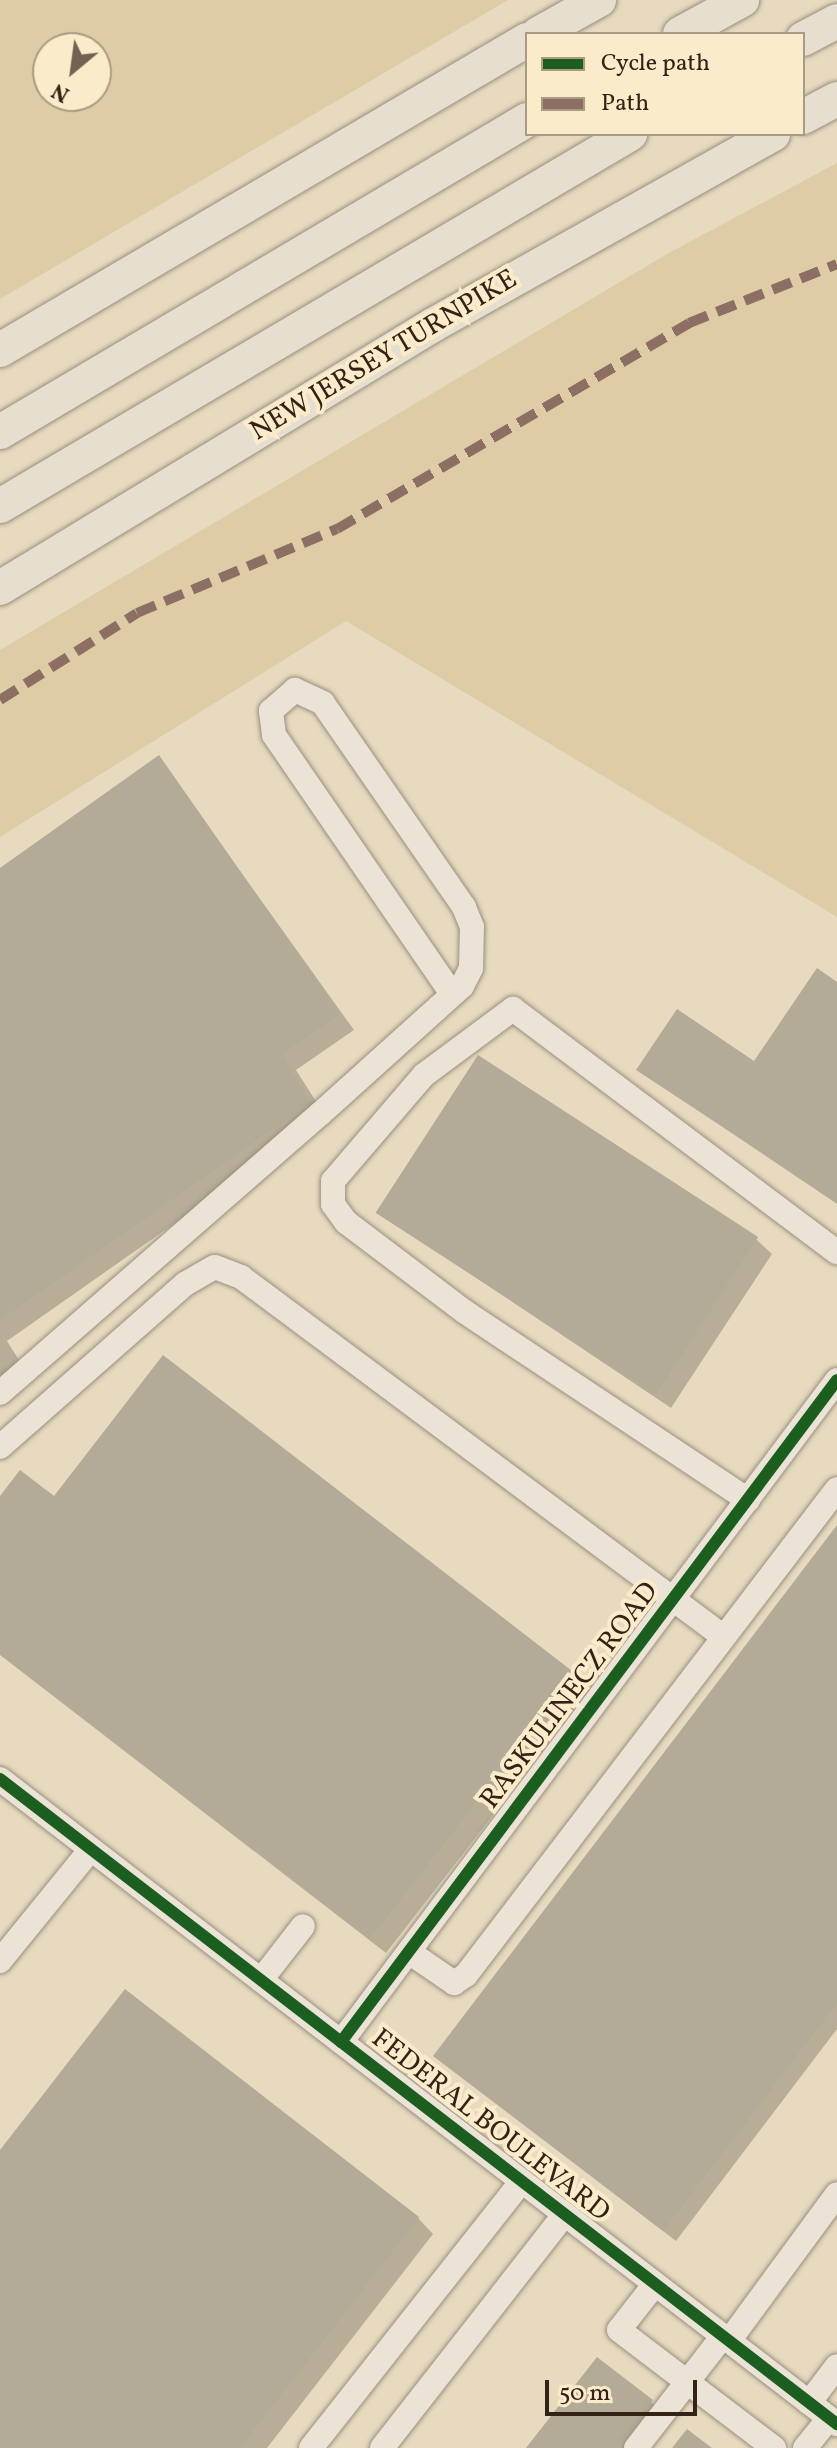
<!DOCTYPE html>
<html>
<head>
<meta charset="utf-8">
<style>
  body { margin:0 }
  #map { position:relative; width:837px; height:2448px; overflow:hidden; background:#e7dabf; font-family:Vollkorn,serif }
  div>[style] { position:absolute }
  .green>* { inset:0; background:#decca7 }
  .shadow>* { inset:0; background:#0003 }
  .building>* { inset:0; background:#b3aa97; transform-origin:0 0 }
  .roads { filter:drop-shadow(0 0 2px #998f7f) drop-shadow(0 0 2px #998f7f) }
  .minor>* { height:24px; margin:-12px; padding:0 12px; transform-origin:12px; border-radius:12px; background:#eae3d6 }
  .highway>* { height:34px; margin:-17px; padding:0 17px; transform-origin:17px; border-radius:17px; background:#e6dfcf }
  .quiet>* { height:10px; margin-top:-5px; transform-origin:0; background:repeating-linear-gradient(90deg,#8d6e63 0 20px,transparent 0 30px) }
  .cycleway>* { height:12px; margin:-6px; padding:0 6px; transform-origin:6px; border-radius:6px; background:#1b5e20 }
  span { translate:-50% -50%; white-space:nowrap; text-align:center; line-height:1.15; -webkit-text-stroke:8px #faebca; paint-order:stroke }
  .street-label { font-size:28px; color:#352217 }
  .legend { position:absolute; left:525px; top:32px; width:280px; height:104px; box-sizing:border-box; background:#faebca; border:2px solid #ab9b82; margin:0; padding:10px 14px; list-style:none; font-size:24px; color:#352217 }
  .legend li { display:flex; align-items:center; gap:16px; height:40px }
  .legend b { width:40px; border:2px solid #ab9b82 }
  .north { position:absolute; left:32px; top:32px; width:80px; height:80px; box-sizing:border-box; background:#faebca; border:2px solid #ab9b82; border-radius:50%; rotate:209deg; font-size:22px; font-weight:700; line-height:32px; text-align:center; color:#352217 }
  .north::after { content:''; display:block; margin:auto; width:28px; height:36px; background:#736252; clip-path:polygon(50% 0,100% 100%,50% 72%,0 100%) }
  .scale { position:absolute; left:545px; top:2380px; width:152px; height:36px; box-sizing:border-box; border:4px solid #352217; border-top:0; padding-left:10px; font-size:24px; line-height:28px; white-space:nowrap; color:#352217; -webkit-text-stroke:6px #faebca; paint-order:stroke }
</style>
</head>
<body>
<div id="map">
  <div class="green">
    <div style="clip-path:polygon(evenodd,0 0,508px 0,0 299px,0 0,48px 48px,96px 48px,96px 96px,48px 96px,48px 48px)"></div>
    <div style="clip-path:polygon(837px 163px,837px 917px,346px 621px,0 837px,0 650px,667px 254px)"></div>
  </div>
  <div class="shadow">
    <div style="clip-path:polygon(159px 758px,354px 1030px,296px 1070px,326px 1117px,7px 1341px,29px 1376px,0 1400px,0 870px)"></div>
    <div style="clip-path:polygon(837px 984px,837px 1204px,638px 1070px,755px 1064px)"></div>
    <div style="clip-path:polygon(378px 1212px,756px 1239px,772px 1254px,671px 1408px)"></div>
    <div style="clip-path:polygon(0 1499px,54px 1499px,574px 1675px,590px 1690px,386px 1953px,0 1655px)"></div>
    <div style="clip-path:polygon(837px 1528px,837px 2029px,676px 2241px,436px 2056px)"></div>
    <div style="clip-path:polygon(0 2153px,418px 2218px,433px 2234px,267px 2448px,0 2448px)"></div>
    <div style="clip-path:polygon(651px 2402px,667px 2417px,643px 2448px,529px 2448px)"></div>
  </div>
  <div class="building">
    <div style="clip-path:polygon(159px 755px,340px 1014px,282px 1054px,310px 1103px,0 1320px,0 868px)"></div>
    <div style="clip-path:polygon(817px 968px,837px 982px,837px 1202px,636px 1070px,677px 1009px,754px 1061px)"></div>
    <div style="left:478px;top:1055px;width:334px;height:188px;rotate:33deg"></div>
    <div style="clip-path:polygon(163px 1355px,576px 1674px,370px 1939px,0 1654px,0 1496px,20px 1470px,54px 1496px)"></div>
    <div style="clip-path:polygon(837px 1525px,837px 2003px,663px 2231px,433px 2056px)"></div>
    <div style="clip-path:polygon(125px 1989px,419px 2217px,240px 2448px,0 2448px,0 2150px)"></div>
    <div style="clip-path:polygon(597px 2357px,653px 2400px,616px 2448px,526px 2448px)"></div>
    <div style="clip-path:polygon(687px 2429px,712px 2448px,672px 2448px)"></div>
  </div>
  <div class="roads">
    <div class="minor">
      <div style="left:0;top:1393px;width:425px;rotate:-41.1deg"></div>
      <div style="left:320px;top:1114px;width:191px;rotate:-42deg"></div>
      <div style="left:462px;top:986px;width:20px;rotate:-63deg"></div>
      <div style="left:471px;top:968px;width:41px;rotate:-88.6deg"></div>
      <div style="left:472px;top:927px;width:22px;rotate:-112deg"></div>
      <div style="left:464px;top:907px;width:248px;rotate:-124.7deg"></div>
      <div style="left:323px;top:703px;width:31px;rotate:-155deg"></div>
      <div style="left:295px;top:690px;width:32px;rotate:139deg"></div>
      <div style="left:271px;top:711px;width:24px;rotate:83deg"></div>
      <div style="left:274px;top:735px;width:314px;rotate:55.5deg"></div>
      <div style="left:0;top:1447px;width:247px;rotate:-41.4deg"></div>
      <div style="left:185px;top:1284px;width:34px;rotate:-30deg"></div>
      <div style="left:215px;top:1267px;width:28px;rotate:21deg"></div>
      <div style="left:241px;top:1277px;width:602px;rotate:36.7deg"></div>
      <div style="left:748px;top:1500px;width:340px;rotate:-146.4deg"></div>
      <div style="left:465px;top:1312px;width:149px;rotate:-142.9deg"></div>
      <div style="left:346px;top:1222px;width:22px;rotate:-126deg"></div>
      <div style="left:333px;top:1204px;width:23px;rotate:-90deg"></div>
      <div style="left:333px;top:1181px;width:140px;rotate:-49.4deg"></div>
      <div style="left:424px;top:1075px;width:111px;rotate:-36.6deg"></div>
      <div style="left:513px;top:1009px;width:405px;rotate:36.9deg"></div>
      <div style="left:0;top:1779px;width:1057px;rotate:37.62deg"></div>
      <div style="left:409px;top:1952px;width:55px;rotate:34.6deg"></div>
      <div style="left:454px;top:1983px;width:14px;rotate:-34deg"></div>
      <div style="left:466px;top:1975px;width:611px;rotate:-52.64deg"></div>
      <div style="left:0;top:1961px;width:144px;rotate:-50.9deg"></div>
      <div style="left:261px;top:1980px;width:68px;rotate:-52.1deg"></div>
      <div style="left:341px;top:2042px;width:827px;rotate:-53.16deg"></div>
      <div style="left:655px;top:2284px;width:58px;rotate:128deg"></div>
      <div style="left:619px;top:2330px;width:195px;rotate:37.3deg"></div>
      <div style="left:729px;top:2341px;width:182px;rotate:-53.7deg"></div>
      <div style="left:809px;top:2403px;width:46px;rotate:-52.9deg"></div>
      <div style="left:311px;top:2448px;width:340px;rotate:-51.7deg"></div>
      <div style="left:382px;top:2448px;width:297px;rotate:-52deg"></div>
      <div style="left:636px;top:2448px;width:142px;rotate:-52.2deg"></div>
      <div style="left:805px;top:2448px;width:38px;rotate:-51deg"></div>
    </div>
    <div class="highway">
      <div style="left:538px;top:34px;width:70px;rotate:-29.1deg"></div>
      <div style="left:680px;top:34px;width:71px;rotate:-28.7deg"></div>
      <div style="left:803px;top:39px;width:38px;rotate:-28deg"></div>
      <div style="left:803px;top:117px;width:38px;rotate:-28deg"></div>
      <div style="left:0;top:350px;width:611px;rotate:-30.47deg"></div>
      <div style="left:0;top:432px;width:612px;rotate:-30.63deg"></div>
      <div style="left:0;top:506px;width:732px;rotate:-30.56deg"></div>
      <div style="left:0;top:588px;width:507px;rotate:-31.27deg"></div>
      <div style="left:433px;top:325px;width:390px;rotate:-29.3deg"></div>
    </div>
  </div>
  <div class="quiet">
    <div style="left:0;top:700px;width:162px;rotate:-32.4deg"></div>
    <div style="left:137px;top:613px;width:217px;rotate:-22.8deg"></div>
    <div style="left:337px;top:529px;width:408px;rotate:-30.3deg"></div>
    <div style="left:689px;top:323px;width:159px;rotate:-21.7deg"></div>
  </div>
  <div class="cycleway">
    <div style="left:0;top:1779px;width:1057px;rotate:37.62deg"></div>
    <div style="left:341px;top:2042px;width:827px;rotate:-53.16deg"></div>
  </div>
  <div class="street-label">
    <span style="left:384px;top:356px;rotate:-31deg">NEW JERSEY TURNPIKE</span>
    <span style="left:570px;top:1696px;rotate:-53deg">RASKULINECZ ROAD</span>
    <span style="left:490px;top:2126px;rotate:38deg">FEDERAL BOULEVARD</span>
  </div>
  <ul class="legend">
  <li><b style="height:10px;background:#1b5e20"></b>Cycle path</li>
  <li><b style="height:10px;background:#8d6e63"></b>Path</li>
  </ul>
  <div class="north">N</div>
  <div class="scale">50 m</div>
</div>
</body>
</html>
